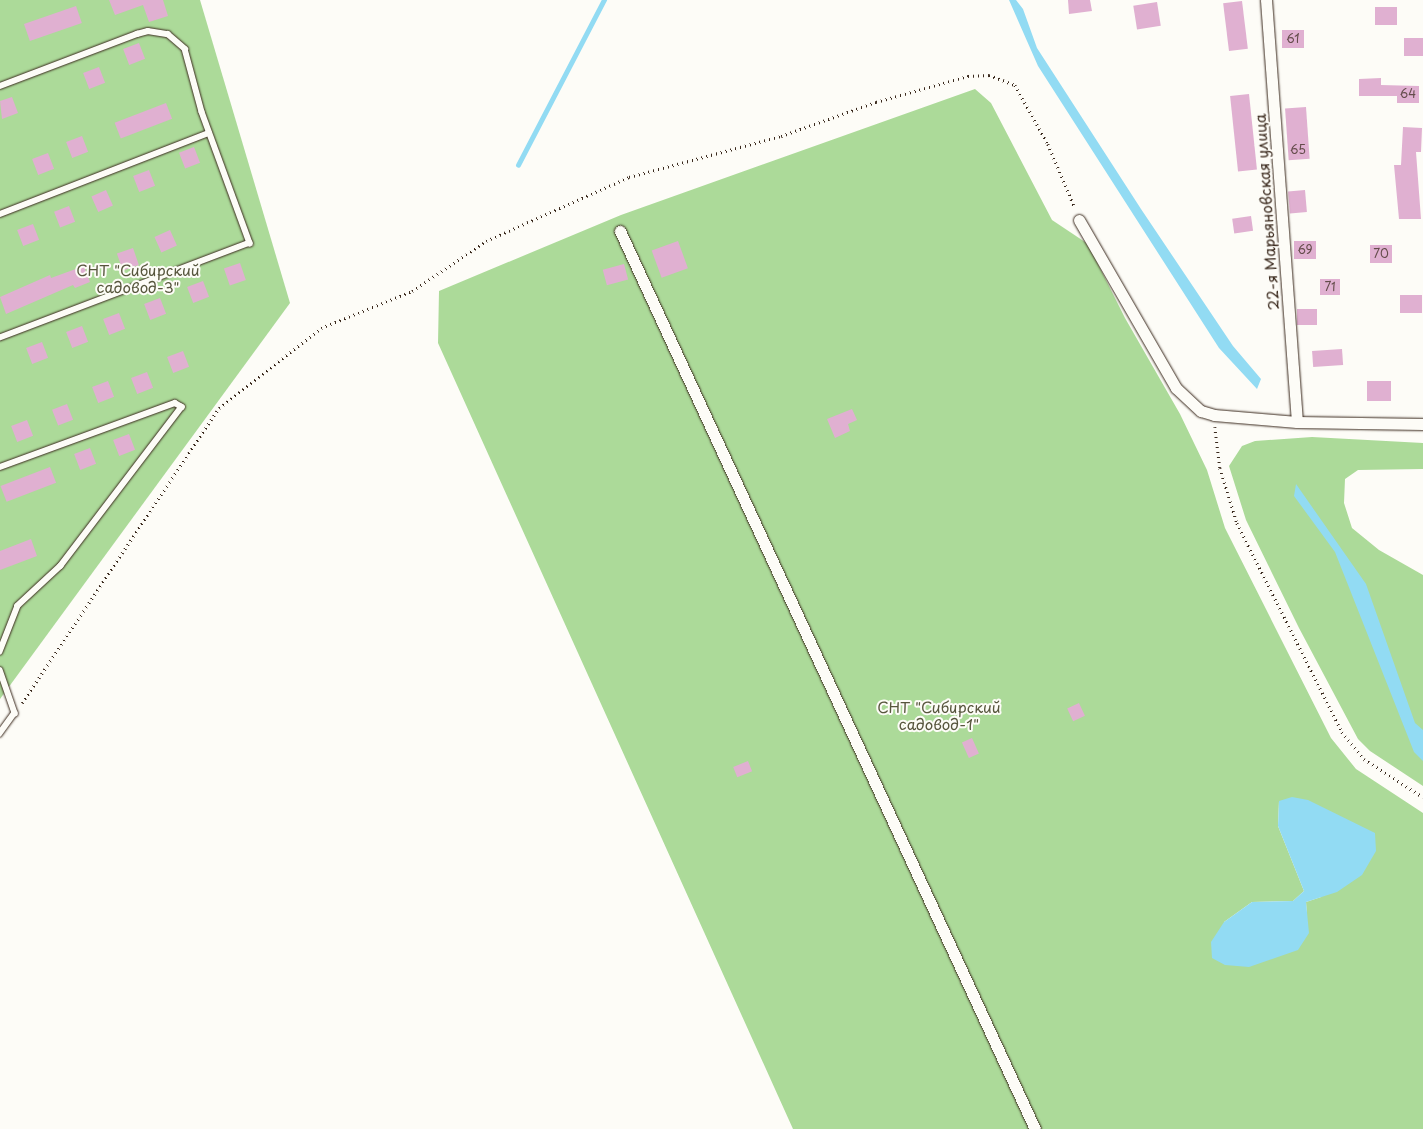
<!DOCTYPE html>
<html>
<head>
<meta charset="utf-8">
<style>
  body { margin:0 }
  #map { position:relative; width:1423px; height:1129px; overflow:hidden; background:#fdfcf7; font-family:"Playpen Sans",sans-serif }
  div>[style] { position:absolute }
  .green>* { inset:0; background:#acda99 }
  .water>* { inset:0; background:#92dbf3 }
  .stream>* { height:4.5px; margin:-2.25px; padding:0 2.25px; transform-origin:2.25px; border-radius:2.25px; background:#92dbf3 }
  .building>* { inset:0; background:#e0b0d1; transform-origin:0 0 }
  .path>* { height:2.5px; margin-top:-1.25px; transform-origin:0; background:repeating-linear-gradient(90deg,#3b2a1e 0 1px,transparent 0 5px) }
  .roads { filter:drop-shadow(0 0 1px #3b2a1e) drop-shadow(0 0 1px #3b2a1e) }
  .lane>* { height:5.5px; margin:-2.75px; padding:0 2.75px; transform-origin:2.75px; border-radius:2.75px; background:#fdfcf7 }
  .street>* { height:11px; margin:-5.5px; padding:0 5.5px; transform-origin:5.5px; border-radius:5.5px; background:#fdfcf7 }
  span { translate:-50% -50%; white-space:nowrap; text-align:center; line-height:1.15; -webkit-text-stroke:4px #fdfcf7; paint-order:stroke }
  .number-label { font-size:12px; color:#644c4b }
  .number-label span { -webkit-text-stroke-width:0 }
  .street-label { font-size:15px; color:#3b2a1e }
  .park-label { font-size:15px; color:#57563d }
</style>
</head>
<body>
<div id="map">
  <div class="green">
    <div style="clip-path:polygon(0 0,200px 0,290px 303px,0 699px)"></div>
    <div style="clip-path:polygon(evenodd,975px 89px,991px 103px,1052px 220px,1088px 244px,1125px 318px,1180px 414px,1207px 470px,1225px 528px,1331px 738px,1356px 769px,1423px 813px,1423px 1129px,793px 1129px,438px 343px,439px 291px,621px 215px,975px 89px,1279px 801px,1321px 897px,1306px 902px,1307px 916px,1224px 922px,1252px 902px,1293px 901px,1304px 891px,1278px 826px,1279px 801px)"></div>
    <div style="clip-path:polygon(1312px 437px,1423px 443px,1423px 469px,1358px 470px,1345px 479px,1344px 503px,1352px 528px,1379px 550px,1423px 575px,1423px 786px,1370px 751px,1358px 739px,1299px 628px,1246px 520px,1229px 466px,1242px 446px,1255px 441px)"></div>
  </div>
  <div class="water">
    <div style="clip-path:polygon(1009px 0,1016px 0,1023px 9px,1037px 48px,1141px 209px,1233px 346px,1261px 379px,1257px 389px,1219px 348px,1038px 66px)"></div>
    <div style="clip-path:polygon(1296px 484px,1366px 584px,1415px 723px,1423px 730px,1423px 761px,1414px 752px,1335px 552px,1294px 496px)"></div>
    <div style="clip-path:polygon(1292px 797px,1308px 800px,1375px 833px,1376px 851px,1362px 875px,1337px 892px,1306px 902px,1309px 933px,1298px 950px,1249px 967px,1225px 965px,1212px 958px,1211px 942px,1224px 922px,1252px 902px,1293px 901px,1304px 891px,1278px 826px,1279px 801px)"></div>
  </div>
  <div class="stream">
    <div style="left:518px;top:165px;width:186px;rotate:-62.5deg"></div>
  </div>
  <div class="building">
    <div style="clip-path:polygon(109px 0,163px 0,168px 16px,149px 22px,143px 5px,115px 15px)"></div>
    <div style="clip-path:polygon(1068px 0,1090px 0,1092px 11px,1069px 14px)"></div>
    <div style="left:1242px;top:1px;width:48px;height:19px;rotate:83deg"></div>
    <div style="left:1157px;top:2px;width:24px;height:24px;rotate:81deg"></div>
    <div style="left:76px;top:6px;width:18px;height:55px;rotate:71deg"></div>
    <div style="left:1375px;top:7px;width:22px;height:18px"></div>
    <div style="left:1304px;top:30px;width:18px;height:22px;rotate:90deg"></div>
    <div style="left:1404px;top:38px;width:19px;height:18px"></div>
    <div style="left:139px;top:43px;width:17px;height:17px;rotate:69deg"></div>
    <div style="left:99px;top:67px;width:17px;height:17px;rotate:69deg"></div>
    <div style="clip-path:polygon(1381px 78px,1381px 85px,1419px 86px,1419px 103px,1397px 103px,1397px 96px,1359px 96px,1359px 79px)"></div>
    <div style="left:1249px;top:94px;width:76px;height:19px;rotate:84deg"></div>
    <div style="clip-path:polygon(12px 97px,18px 113px,2px 119px,0 101px)"></div>
    <div style="left:166px;top:103px;width:17px;height:55px;rotate:69deg"></div>
    <div style="left:1306px;top:107px;width:52px;height:21px;rotate:86deg"></div>
    <div style="clip-path:polygon(1403px 127px,1422px 128px,1421px 152px,1416px 152px,1421px 219px,1399px 219px,1394px 165px,1401px 165px)"></div>
    <div style="left:82px;top:136px;width:17px;height:17px;rotate:69deg"></div>
    <div style="left:194px;top:147px;width:17px;height:16px;rotate:69deg"></div>
    <div style="left:48px;top:153px;width:17px;height:17px;rotate:69deg"></div>
    <div style="left:149px;top:170px;width:17px;height:17px;rotate:69deg"></div>
    <div style="left:106px;top:190px;width:17px;height:16px;rotate:66deg"></div>
    <div style="left:1305px;top:190px;width:22px;height:17px;rotate:85deg"></div>
    <div style="left:69px;top:206px;width:17px;height:16px;rotate:69deg"></div>
    <div style="left:1251px;top:216px;width:15px;height:19px;rotate:82deg"></div>
    <div style="left:33px;top:224px;width:17px;height:17px;rotate:69deg"></div>
    <div style="left:170px;top:230px;width:17px;height:17px;rotate:66deg"></div>
    <div style="left:678px;top:241px;width:29px;height:28px;rotate:70deg"></div>
    <div style="left:1294px;top:241px;width:22px;height:18px"></div>
    <div style="left:1370px;top:245px;width:22px;height:18px"></div>
    <div style="left:133px;top:248px;width:18px;height:17px;rotate:71deg"></div>
    <div style="left:240px;top:263px;width:18px;height:17px;rotate:71deg"></div>
    <div style="left:624px;top:264px;width:16px;height:22px;rotate:75deg"></div>
    <div style="clip-path:polygon(84px 266px,90px 282px,75px 288px,73px 285px,6px 314px,0 297px,50px 275px,51px 278px)"></div>
    <div style="left:1320px;top:279px;width:20px;height:16px"></div>
    <div style="left:203px;top:281px;width:17px;height:17px;rotate:69deg"></div>
    <div style="left:1400px;top:295px;width:22px;height:18px"></div>
    <div style="left:160px;top:298px;width:17px;height:17px;rotate:69deg"></div>
    <div style="left:1297px;top:309px;width:20px;height:16px"></div>
    <div style="left:119px;top:313px;width:17px;height:17px;rotate:69deg"></div>
    <div style="left:82px;top:326px;width:17px;height:17px;rotate:69deg"></div>
    <div style="left:42px;top:342px;width:17px;height:17px;rotate:69deg"></div>
    <div style="left:1342px;top:349px;width:16px;height:30px;rotate:86deg"></div>
    <div style="left:183px;top:351px;width:17px;height:17px;rotate:69deg"></div>
    <div style="left:147px;top:372px;width:17px;height:17px;rotate:69deg"></div>
    <div style="left:108px;top:381px;width:17px;height:17px;rotate:69deg"></div>
    <div style="left:1391px;top:381px;width:20px;height:24px;rotate:90deg"></div>
    <div style="left:67px;top:404px;width:17px;height:16px;rotate:69deg"></div>
    <div style="clip-path:polygon(852px 409px,857px 420px,848px 424px,850px 431px,835px 438px,827px 419px)"></div>
    <div style="left:27px;top:420px;width:17px;height:17px;rotate:69deg"></div>
    <div style="left:129px;top:434px;width:17px;height:17px;rotate:69deg"></div>
    <div style="left:90px;top:448px;width:17px;height:17px;rotate:69deg"></div>
    <div style="left:50px;top:467px;width:17px;height:53px;rotate:69deg"></div>
    <div style="clip-path:polygon(31px 539px,37px 556px,0 570px,0 551px)"></div>
    <div style="left:1079px;top:703px;width:14px;height:13px;rotate:65deg"></div>
    <div style="left:972px;top:738px;width:17px;height:11px;rotate:66deg"></div>
    <div style="left:748px;top:761px;width:11px;height:16px;rotate:68deg"></div>
  </div>
  <div class="path">
    <div style="left:1215px;top:427px;width:41px;rotate:83deg"></div>
    <div style="left:1220px;top:468px;width:58px;rotate:72.8deg"></div>
    <div style="left:1237px;top:523px;width:234px;rotate:63.3deg"></div>
    <div style="left:1342px;top:732px;width:35px;rotate:51deg"></div>
    <div style="left:1364px;top:759px;width:70px;rotate:32.8deg"></div>
    <div style="left:22px;top:703px;width:355px;rotate:-56.3deg"></div>
    <div style="left:219px;top:408px;width:130px;rotate:-38.1deg"></div>
    <div style="left:321px;top:328px;width:98px;rotate:-22.1deg"></div>
    <div style="left:412px;top:291px;width:89px;rotate:-34deg"></div>
    <div style="left:486px;top:241px;width:157px;rotate:-24.1deg"></div>
    <div style="left:629px;top:177px;width:157px;rotate:-15.1deg"></div>
    <div style="left:781px;top:136px;width:101px;rotate:-19.7deg"></div>
    <div style="left:876px;top:102px;width:96px;rotate:-15.8deg"></div>
    <div style="left:968px;top:76px;width:21px;rotate:-3deg"></div>
    <div style="left:989px;top:75px;width:28px;rotate:21deg"></div>
    <div style="left:1015px;top:85px;width:68px;rotate:60.8deg"></div>
    <div style="left:1048px;top:144px;width:69px;rotate:67.1deg"></div>
  </div>
  <div class="roads">
    <div class="lane">
      <div style="left:0;top:86px;width:147px;rotate:-20.8deg"></div>
      <div style="left:137px;top:34px;width:11px;rotate:-15deg"></div>
      <div style="left:148px;top:31px;width:20px;rotate:9deg"></div>
      <div style="left:168px;top:34px;width:23px;rotate:41deg"></div>
      <div style="left:185px;top:49px;width:65px;rotate:74.9deg"></div>
      <div style="left:202px;top:112px;width:140px;rotate:69.9deg"></div>
      <div style="left:250px;top:243px;width:267px;rotate:159.2deg"></div>
      <div style="left:0;top:214px;width:224px;rotate:-21.2deg"></div>
      <div style="left:0;top:467px;width:186px;rotate:-20.1deg"></div>
      <div style="left:175px;top:403px;width:8px;rotate:30deg"></div>
      <div style="left:182px;top:407px;width:200px;rotate:127.3deg"></div>
      <div style="left:61px;top:566px;width:59px;rotate:137.1deg"></div>
      <div style="left:18px;top:606px;width:49px;rotate:111.4deg"></div>
      <div style="left:0;top:670px;width:46px;rotate:70.8deg"></div>
      <div style="left:15px;top:713px;width:26px;rotate:126deg"></div>
    </div>
    <div class="street">
      <div style="left:1266px;top:0;width:423px;rotate:85.8deg"></div>
      <div style="left:1079px;top:220px;width:194px;rotate:60deg"></div>
      <div style="left:1176px;top:388px;width:34px;rotate:43deg"></div>
      <div style="left:1201px;top:411px;width:14px;rotate:17deg"></div>
      <div style="left:1214px;top:415px;width:83px;rotate:4.8deg"></div>
      <div style="left:1297px;top:422px;width:126px;rotate:0.9deg"></div>
      <div style="left:620px;top:231px;width:989px;rotate:65.2deg"></div>
    </div>
  </div>
  <div class="number-label">
    <span style="left:1293px;top:39px">61</span>
    <span style="left:1408px;top:94px">64</span>
    <span style="left:1298px;top:150px">65</span>
    <span style="left:1305px;top:250px">69</span>
    <span style="left:1381px;top:254px">70</span>
    <span style="left:1330px;top:287px">71</span>
  </div>
  <div class="street-label">
    <span style="left:1266px;top:212px;rotate:-94deg">22-я Марьяновская улица</span>
  </div>
  <div class="park-label">
    <span style="left:138px;top:278px">СНТ "Сибирский<br>садовод-3"</span>
    <span style="left:939px;top:715px">СНТ "Сибирский<br>садовод-1"</span>
  </div>
</div>
</body>
</html>
